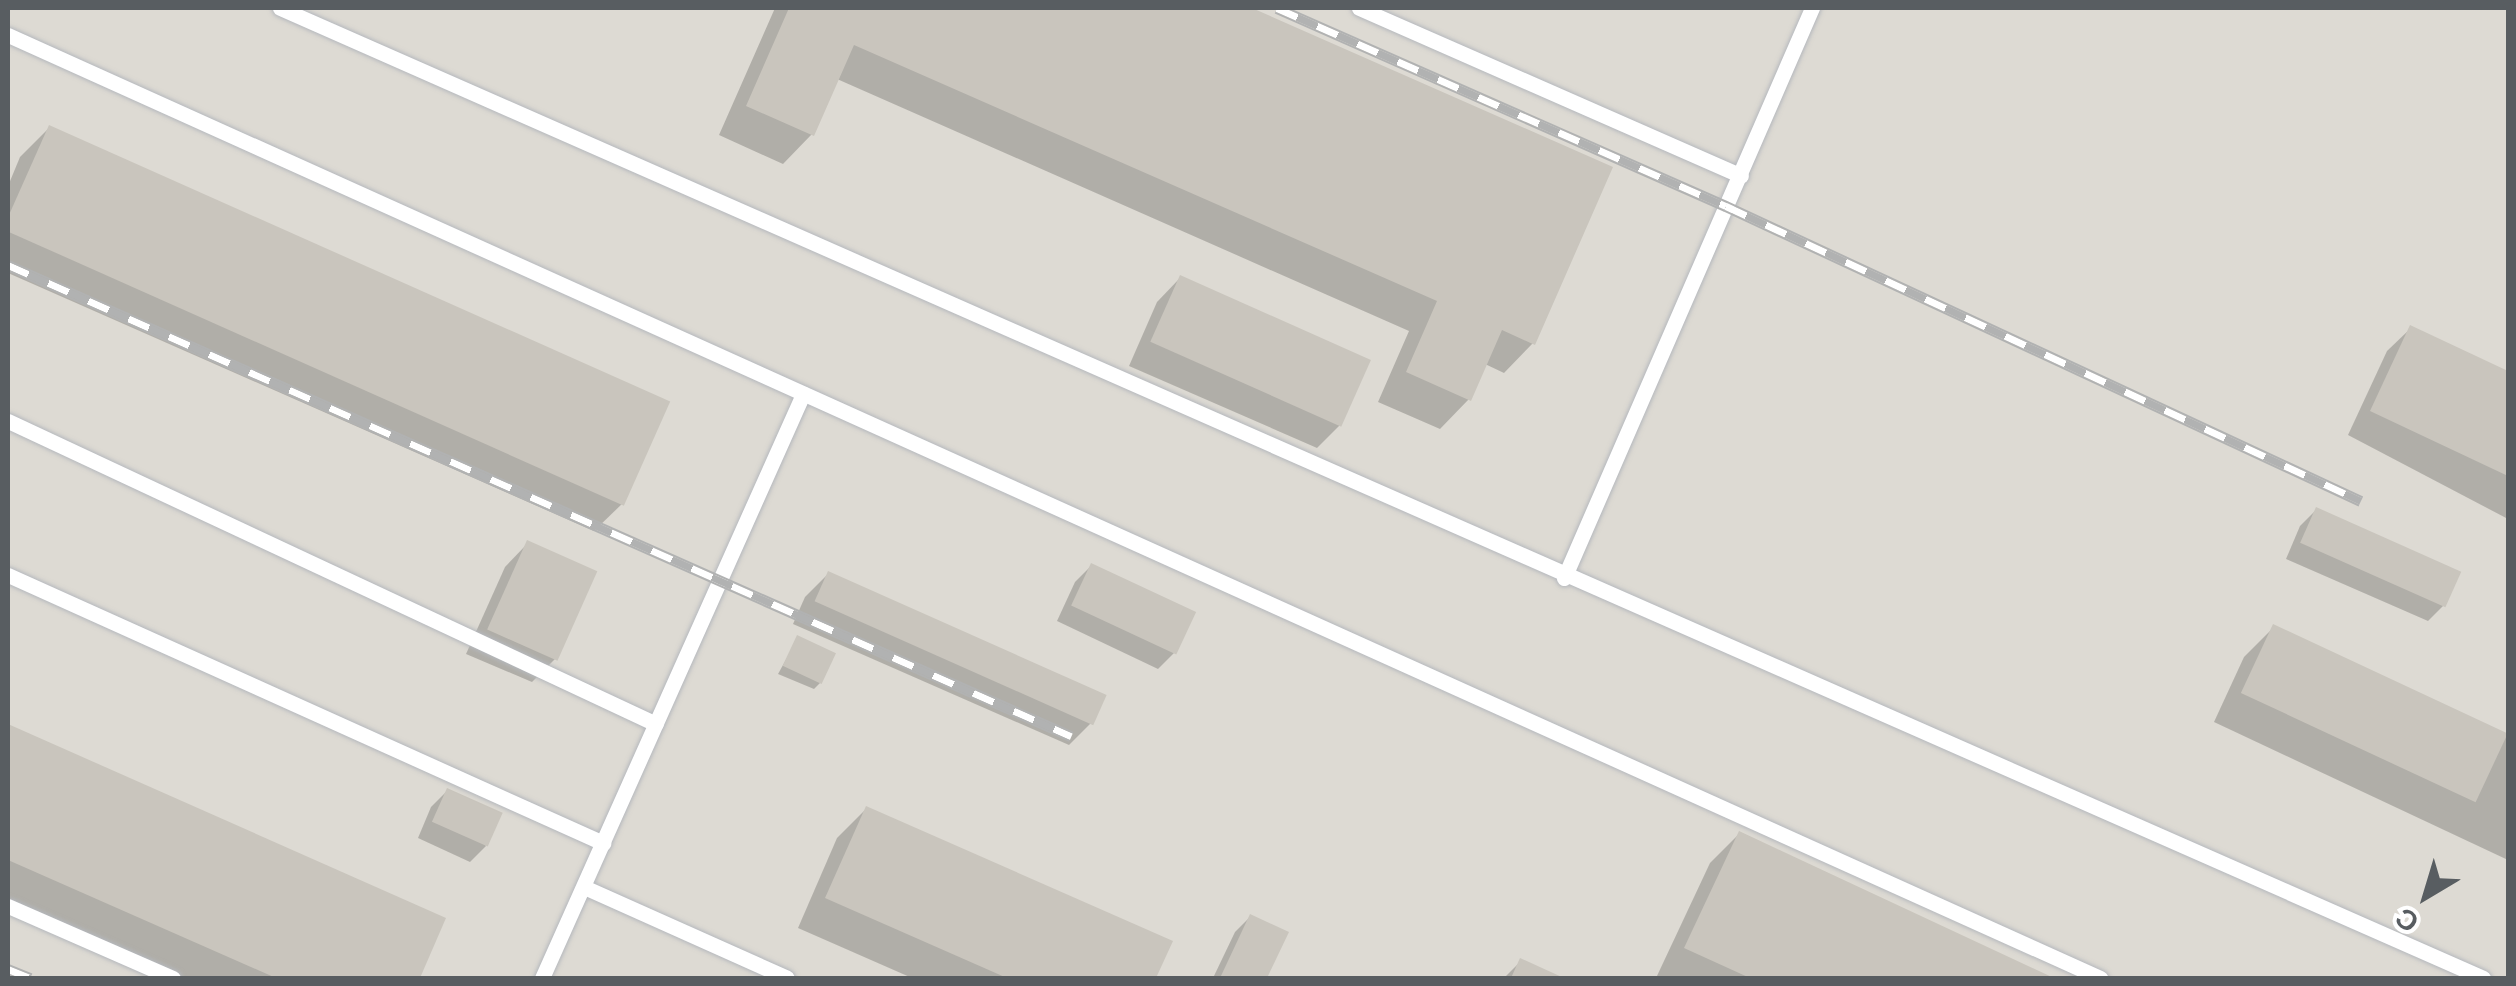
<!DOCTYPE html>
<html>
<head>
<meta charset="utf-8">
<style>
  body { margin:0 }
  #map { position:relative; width:2516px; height:986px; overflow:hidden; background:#ede8de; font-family:Helvetica,sans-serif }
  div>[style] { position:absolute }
  .industrial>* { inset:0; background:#dddad3; transform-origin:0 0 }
  .shadow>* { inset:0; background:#0003 }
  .building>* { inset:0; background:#c9c5bd; transform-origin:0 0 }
  .roads { filter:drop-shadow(0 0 2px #b5b8bd) drop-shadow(0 0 2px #b5b8bd) }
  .service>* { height:15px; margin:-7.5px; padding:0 7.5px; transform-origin:7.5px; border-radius:7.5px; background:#fff }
  .rail>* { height:11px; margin-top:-5.5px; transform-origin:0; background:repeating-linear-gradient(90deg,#fff 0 22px,#b1b2b2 0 44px); box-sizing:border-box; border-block:2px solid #b1b2b2 }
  span { translate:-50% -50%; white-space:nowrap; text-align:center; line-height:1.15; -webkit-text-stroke:10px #fff; paint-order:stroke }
  .frame { position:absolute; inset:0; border:10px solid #585d61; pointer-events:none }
  .north { position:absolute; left:2376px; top:846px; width:100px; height:100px; -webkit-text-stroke:8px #fff; paint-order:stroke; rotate:218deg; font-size:28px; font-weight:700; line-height:40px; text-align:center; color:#585d61 }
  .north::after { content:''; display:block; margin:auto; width:35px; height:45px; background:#585d61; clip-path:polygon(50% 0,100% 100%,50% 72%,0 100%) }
</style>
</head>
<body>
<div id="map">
  <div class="industrial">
    <div style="left:8px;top:8px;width:2500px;height:970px"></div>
  </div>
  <div class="shadow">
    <div style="clip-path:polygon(775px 8px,1246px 8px,1610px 168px,1533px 343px,1504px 373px,1485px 364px,1469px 399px,1440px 429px,1378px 402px,1409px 331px,837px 79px,812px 134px,783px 164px,719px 135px)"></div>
    <div style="clip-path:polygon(49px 128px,624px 502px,594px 531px,8px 273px,8px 186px,20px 157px)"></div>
    <div style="clip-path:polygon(1180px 278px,1340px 425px,1317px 448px,1129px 366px,1157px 302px)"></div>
    <div style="clip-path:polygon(2411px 328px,2508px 373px,2508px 519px,2348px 435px,2387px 351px)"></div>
    <div style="clip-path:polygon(2316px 510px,2444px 605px,2428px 621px,2286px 559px,2300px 526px)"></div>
    <div style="clip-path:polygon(528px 543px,555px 659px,532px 682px,466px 654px,505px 567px)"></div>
    <div style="clip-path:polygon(1091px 566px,1174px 653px,1158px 669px,1057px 621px,1075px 582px)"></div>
    <div style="clip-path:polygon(828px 574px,1104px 695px,1092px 722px,1069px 745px,793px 624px,805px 597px)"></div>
    <div style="clip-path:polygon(2274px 627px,2508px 737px,2508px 860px,2214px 722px,2244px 657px)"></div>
    <div style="clip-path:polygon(798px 638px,821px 682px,814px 689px,778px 674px)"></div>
    <div style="clip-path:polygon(8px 727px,443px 919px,417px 978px,181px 978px,8px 902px)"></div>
    <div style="clip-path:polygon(447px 791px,486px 846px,470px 862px,418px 838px,431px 807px)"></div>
    <div style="clip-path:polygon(866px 809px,1169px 942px,1153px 978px,912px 978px,798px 928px,837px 838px)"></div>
    <div style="clip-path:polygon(1739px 834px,2048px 978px,1656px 978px,1710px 863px)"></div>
    <div style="clip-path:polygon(1250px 917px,1286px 933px,1264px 978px,1213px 978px,1235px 932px)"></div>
    <div style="clip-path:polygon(1521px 961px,1558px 978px,1504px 978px)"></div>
  </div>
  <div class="building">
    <div style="clip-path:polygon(789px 8px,1252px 8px,1613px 167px,1535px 345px,1502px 330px,1471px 401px,1406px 372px,1437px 301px,854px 45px,814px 136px,746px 106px)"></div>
    <div style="left:49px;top:125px;width:680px;height:114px;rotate:24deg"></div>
    <div style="left:1180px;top:275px;width:209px;height:73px;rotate:24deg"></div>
    <div style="clip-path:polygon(2410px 325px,2508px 371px,2508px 476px,2370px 411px)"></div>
    <div style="left:2316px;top:507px;width:159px;height:39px;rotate:24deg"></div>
    <div style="left:527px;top:540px;width:77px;height:98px;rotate:24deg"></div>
    <div style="left:1091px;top:563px;width:116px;height:47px;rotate:25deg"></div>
    <div style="left:828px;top:571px;width:305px;height:33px;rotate:24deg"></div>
    <div style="left:2273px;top:624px;width:259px;height:76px;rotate:25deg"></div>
    <div style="left:797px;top:635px;width:43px;height:34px;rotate:25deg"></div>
    <div style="clip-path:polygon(8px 724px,446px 918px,420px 978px,276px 978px,8px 860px)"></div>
    <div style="left:447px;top:788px;width:61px;height:37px;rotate:24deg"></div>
    <div style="clip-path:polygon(866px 806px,1173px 941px,1156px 978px,1007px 978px,825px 898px)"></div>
    <div style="clip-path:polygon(1739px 831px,2054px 978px,1750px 978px,1684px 948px)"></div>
    <div style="clip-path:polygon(1250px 914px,1289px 932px,1267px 978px,1220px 978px)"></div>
    <div style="clip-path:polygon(1520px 958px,1564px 978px,1511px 978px)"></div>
  </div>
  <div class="roads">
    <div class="service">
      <div style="left:280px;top:8px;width:2407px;rotate:23.76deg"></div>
      <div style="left:1359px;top:8px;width:417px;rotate:23.7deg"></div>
      <div style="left:8px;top:35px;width:2295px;rotate:24.26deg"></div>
      <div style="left:8px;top:421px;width:715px;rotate:25.06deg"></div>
      <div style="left:8px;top:575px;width:653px;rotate:24.25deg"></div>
      <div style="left:1564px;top:578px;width:622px;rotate:-66.49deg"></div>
      <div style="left:584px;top:887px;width:222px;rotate:24.1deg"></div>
      <div style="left:8px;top:906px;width:180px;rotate:23.6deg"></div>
      <div style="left:542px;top:978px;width:640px;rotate:-65.92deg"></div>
    </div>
  </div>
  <div class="rail">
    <div style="left:1277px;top:8px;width:491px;rotate:23.8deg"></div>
    <div style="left:1726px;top:206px;width:700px;rotate:24.92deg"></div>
    <div style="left:8px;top:265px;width:1163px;rotate:23.9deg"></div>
    <div style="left:8px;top:969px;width:24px;rotate:22deg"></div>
  </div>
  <div class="frame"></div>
  <div class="north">С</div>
</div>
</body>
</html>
